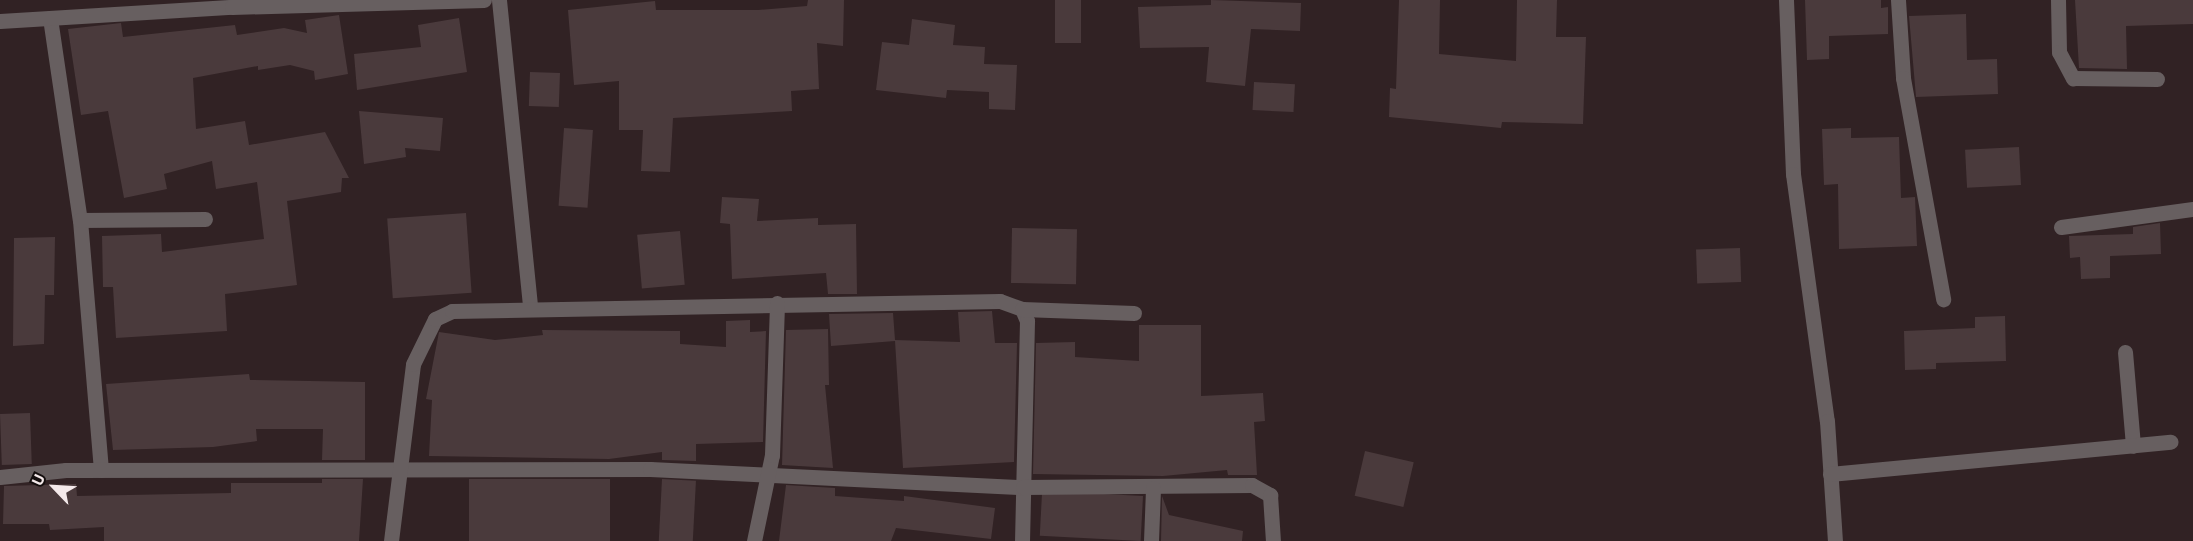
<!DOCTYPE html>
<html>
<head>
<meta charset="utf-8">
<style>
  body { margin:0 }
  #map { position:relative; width:2193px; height:541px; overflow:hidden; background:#312224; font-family:"Titillium Web",sans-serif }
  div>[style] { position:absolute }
  .building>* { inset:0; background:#4a3a3c; transform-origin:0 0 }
  .minor>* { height:15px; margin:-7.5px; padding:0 7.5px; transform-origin:7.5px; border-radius:7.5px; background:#675f60 }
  span { translate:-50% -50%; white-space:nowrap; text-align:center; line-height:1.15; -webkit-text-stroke:5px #140e0e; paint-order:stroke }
  .north { position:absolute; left:24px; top:457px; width:60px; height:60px; -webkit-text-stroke:4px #140e0e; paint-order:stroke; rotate:295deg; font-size:16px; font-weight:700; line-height:24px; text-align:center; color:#f4e9ea }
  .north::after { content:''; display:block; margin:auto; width:21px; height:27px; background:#f4e9ea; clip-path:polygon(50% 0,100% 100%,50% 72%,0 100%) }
</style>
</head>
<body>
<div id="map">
  <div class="building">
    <div style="clip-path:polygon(808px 0,844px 0,843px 46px,817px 43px,819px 89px,791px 91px,792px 111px,673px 118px,670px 172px,641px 171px,643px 130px,619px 130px,619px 81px,574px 85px,568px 10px,655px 1px,656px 10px,758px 10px,807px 6px)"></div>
    <div style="left:1055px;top:0;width:26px;height:43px"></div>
    <div style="clip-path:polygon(1211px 0,1301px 3px,1300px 31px,1251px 29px,1245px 86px,1206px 82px,1209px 47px,1140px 48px,1138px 7px,1211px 5px)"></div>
    <div style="clip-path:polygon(1399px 0,1440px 0,1439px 54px,1516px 61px,1517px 0,1557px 0,1556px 37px,1586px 37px,1583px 124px,1502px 122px,1501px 128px,1389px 117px,1390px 88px,1396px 89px)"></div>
    <div style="clip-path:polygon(1805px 0,1881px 0,1881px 8px,1888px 7px,1888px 34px,1829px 36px,1829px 59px,1807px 60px)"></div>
    <div style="clip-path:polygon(2075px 0,2193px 0,2193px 24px,2126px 26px,2127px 69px,2079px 68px)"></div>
    <div style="clip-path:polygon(1966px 14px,1967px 60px,1997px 59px,1998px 94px,1916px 97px,1909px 16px)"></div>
    <div style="clip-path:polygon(339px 15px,348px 74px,315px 80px,314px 71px,290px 65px,258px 70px,258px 66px,193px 78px,196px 129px,245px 121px,249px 145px,325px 132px,349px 178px,342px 178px,341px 192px,287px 201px,297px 285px,225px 294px,227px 331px,116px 338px,113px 287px,103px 287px,102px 236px,161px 234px,162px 252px,264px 239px,257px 182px,216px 189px,212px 161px,164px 174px,167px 189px,124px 198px,108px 111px,81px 115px,68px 29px,121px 23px,123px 37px,235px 25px,237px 35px,284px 28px,307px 33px,305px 20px)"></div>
    <div style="clip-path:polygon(459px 18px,467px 72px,357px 90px,354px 54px,421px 47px,418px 25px)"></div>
    <div style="clip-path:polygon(912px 19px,955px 25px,953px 45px,985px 47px,984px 64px,1017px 65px,1015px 110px,989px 109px,989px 92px,947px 90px,946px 98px,876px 90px,882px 42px,909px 45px)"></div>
    <div style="left:530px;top:72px;width:30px;height:34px;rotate:2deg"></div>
    <div style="left:1254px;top:82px;width:41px;height:28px;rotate:3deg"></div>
    <div style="clip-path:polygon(359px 111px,443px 118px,440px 151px,405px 148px,406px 157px,364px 164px)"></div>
    <div style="left:564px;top:128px;width:29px;height:78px;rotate:4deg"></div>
    <div style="clip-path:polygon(1851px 128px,1851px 138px,1899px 137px,1901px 198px,1915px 197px,1917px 246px,1839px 249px,1838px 184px,1824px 185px,1822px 129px)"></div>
    <div style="left:2019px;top:147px;width:38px;height:54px;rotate:87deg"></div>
    <div style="clip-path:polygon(722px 197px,759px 199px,757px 221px,818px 218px,818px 225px,856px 224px,857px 294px,828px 294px,826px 273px,732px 279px,730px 224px,720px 223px)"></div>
    <div style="left:466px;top:213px;width:80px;height:79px;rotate:86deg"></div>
    <div style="clip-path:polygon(2160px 223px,2161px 254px,2110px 256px,2110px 278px,2081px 279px,2080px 257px,2070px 258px,2069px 236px,2133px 234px,2133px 227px)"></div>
    <div style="left:1012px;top:228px;width:65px;height:55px;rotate:1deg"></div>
    <div style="left:680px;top:231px;width:54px;height:43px;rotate:85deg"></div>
    <div style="clip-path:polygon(55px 237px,54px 295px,45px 295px,44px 344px,13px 346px,14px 238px)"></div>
    <div style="left:1740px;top:248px;width:34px;height:44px;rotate:88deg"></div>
    <div style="clip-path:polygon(992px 311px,995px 343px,1017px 343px,1014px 462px,903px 468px,895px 341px,831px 346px,829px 314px,893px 313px,895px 340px,960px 342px,958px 312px)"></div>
    <div style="clip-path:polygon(2005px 316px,2006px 361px,1936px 363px,1936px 369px,1905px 370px,1904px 331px,1975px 328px,1975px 317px)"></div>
    <div style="clip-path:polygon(750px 320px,750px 332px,766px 331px,763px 442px,696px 444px,696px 461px,662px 460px,662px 452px,609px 459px,429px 456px,432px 400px,426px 399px,439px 332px,495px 340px,543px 335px,542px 330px,680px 331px,680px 344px,726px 347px,726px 321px)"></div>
    <div style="clip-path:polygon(1139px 325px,1201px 325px,1201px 396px,1263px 393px,1265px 421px,1254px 422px,1257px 475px,1228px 475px,1227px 470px,1163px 476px,1033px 474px,1036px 343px,1075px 342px,1075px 357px,1139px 361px)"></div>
    <div style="clip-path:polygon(828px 329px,829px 385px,825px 385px,833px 468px,782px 465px,786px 330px)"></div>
    <div style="clip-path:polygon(249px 374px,250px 380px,365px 382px,365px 460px,322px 460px,323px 429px,256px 429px,257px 441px,213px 447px,113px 450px,106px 384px)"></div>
    <div style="left:30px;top:413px;width:51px;height:30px;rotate:88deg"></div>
    <div style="left:1365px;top:451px;width:50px;height:46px;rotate:13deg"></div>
    <div style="clip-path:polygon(322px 479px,363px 479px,359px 541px,104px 541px,104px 527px,50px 530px,49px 524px,3px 524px,4px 486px,76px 484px,77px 496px,231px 493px,231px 483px,322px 483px)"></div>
    <div style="left:469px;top:479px;width:141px;height:62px"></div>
    <div style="left:662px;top:479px;width:34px;height:62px;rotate:3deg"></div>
    <div style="clip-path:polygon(786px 485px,835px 488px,835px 496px,904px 501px,904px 496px,995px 508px,991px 539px,896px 528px,891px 541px,779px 541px)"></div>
    <div style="left:1143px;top:496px;width:45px;height:101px;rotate:93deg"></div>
    <div style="clip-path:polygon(1162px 496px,1169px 515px,1243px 531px,1242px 541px,1161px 541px)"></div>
  </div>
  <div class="minor">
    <div style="left:499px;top:0;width:308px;rotate:84.2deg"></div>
    <div style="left:1786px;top:0;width:174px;rotate:87.7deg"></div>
    <div style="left:1793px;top:174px;width:249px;rotate:82.2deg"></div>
    <div style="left:1827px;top:421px;width:120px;rotate:86.2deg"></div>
    <div style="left:1898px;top:0;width:78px;rotate:86.3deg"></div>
    <div style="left:1903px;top:78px;width:225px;rotate:79.7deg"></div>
    <div style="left:2058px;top:0;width:52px;rotate:88.9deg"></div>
    <div style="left:2059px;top:52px;width:30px;rotate:62deg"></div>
    <div style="left:2073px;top:78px;width:84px;rotate:0.7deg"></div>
    <div style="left:50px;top:18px;width:204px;rotate:81.6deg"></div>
    <div style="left:80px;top:220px;width:251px;rotate:85.2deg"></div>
    <div style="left:0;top:21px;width:232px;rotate:-3.5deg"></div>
    <div style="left:232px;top:7px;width:252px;rotate:-1.6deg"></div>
    <div style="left:80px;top:220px;width:125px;rotate:-0.5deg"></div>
    <div style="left:2061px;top:227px;width:133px;rotate:-7.8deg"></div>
    <div style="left:1022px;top:309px;width:13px;rotate:67deg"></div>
    <div style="left:1027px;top:321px;width:220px;rotate:91.3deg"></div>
    <div style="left:2125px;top:352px;width:94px;rotate:85.1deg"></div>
    <div style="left:1830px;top:474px;width:342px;rotate:-5.4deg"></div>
    <div style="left:0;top:477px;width:66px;rotate:-6.1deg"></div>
    <div style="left:66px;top:470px;width:584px;rotate:-0.1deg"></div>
    <div style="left:650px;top:469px;width:373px;rotate:2.8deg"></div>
    <div style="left:1023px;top:487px;width:229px;rotate:-0.5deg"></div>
    <div style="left:1252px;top:485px;width:21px;rotate:29deg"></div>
    <div style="left:1270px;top:495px;width:46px;rotate:86.3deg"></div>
    <div style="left:391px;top:541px;width:178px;rotate:-82.9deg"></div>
    <div style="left:413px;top:364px;width:50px;rotate:-63.9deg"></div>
    <div style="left:435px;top:319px;width:19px;rotate:-25deg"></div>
    <div style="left:452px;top:311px;width:548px;rotate:-1.05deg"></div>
    <div style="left:1000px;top:301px;width:23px;rotate:20deg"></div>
    <div style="left:1022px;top:309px;width:112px;rotate:2deg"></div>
    <div style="left:754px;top:541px;width:88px;rotate:-78.2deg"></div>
    <div style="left:772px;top:455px;width:152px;rotate:-88.1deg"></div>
    <div style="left:1151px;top:541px;width:53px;rotate:-87.8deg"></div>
  </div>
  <div class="north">U</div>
</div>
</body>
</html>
